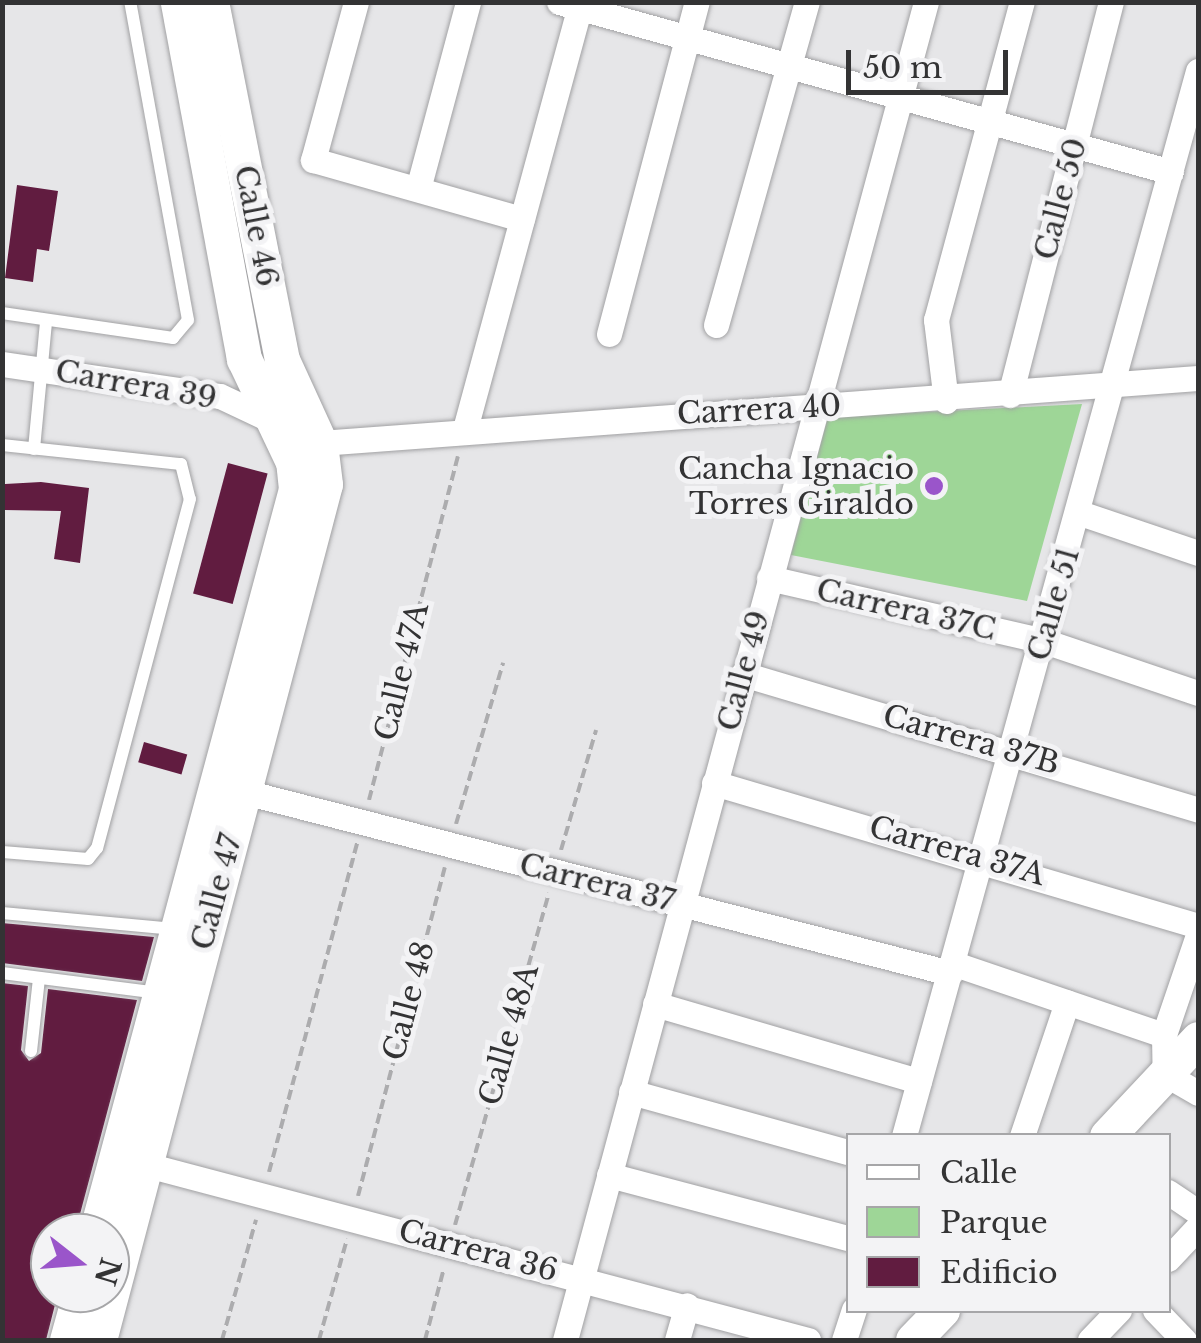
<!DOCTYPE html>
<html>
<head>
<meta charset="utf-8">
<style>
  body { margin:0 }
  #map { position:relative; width:1201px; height:1343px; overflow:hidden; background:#e6e6e8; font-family:"Libre Baskerville",serif }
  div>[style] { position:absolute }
  .green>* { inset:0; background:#9ed697 }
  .building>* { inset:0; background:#611c40; transform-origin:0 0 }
  .path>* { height:4px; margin-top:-2px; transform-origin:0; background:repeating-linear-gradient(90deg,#acacae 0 10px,transparent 0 15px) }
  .roads { filter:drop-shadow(0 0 2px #a1a1a3) drop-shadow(0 0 2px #a1a1a3) }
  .lane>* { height:12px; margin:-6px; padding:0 6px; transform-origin:6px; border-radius:6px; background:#fff }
  .street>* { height:25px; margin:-12.5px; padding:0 12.5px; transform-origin:12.5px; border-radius:12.5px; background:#fff }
  .secondary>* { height:35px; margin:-17.5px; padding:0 17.5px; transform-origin:17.5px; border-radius:17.5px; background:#fff }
  .dots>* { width:28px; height:28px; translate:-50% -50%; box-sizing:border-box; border:5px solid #f3f3f5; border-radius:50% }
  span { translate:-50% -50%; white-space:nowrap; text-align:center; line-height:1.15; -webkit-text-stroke:10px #f3f3f5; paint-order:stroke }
  .street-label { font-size:30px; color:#333334 }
  .poi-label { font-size:30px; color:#333334 }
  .right { translate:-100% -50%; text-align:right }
  .frame { position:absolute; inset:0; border:5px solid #333334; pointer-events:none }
  .legend { position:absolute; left:846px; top:1133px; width:325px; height:180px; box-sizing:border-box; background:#f3f3f5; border:2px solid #a6a6a8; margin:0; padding:12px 18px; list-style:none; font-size:30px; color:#333334 }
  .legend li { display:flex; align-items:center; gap:20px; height:50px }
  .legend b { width:50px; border:2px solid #a6a6a8 }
  .north { position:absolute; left:30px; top:1213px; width:100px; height:100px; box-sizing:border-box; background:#f3f3f5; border:2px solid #a6a6a8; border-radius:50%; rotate:107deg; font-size:28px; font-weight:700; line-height:40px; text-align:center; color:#333334 }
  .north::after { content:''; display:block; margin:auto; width:35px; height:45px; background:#9a55ca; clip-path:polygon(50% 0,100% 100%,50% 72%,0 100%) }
  .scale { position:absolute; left:846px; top:50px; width:162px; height:45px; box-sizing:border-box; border:5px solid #333334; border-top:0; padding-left:12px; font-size:30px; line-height:35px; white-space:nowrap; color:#333334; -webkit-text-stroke:8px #f3f3f5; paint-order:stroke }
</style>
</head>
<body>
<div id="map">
  <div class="green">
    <div style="clip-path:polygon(1082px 404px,1027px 601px,791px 555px,828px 417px)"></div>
  </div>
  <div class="building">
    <div style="clip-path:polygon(17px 185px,58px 191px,49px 251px,37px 249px,33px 282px,5px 278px)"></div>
    <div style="left:228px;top:463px;width:41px;height:135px;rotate:15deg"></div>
    <div style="clip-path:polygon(41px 482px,89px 488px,80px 563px,54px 559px,61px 511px,4px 510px,5px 484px)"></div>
    <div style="left:144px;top:742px;width:45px;height:21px;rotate:16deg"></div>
    <div style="clip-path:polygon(2px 923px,154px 937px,142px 981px,2px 963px)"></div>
    <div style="clip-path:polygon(2px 983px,28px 986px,21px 1050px,29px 1061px,41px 1053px,48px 989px,137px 1000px,75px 1233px,50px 1233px,50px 1293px,58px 1293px,46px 1340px,2px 1340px)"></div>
  </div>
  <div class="path">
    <div style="left:369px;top:800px;width:355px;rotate:-75.5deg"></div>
    <div style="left:456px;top:824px;width:168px;rotate:-73.7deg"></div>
    <div style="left:561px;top:850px;width:125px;rotate:-73.7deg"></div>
    <div style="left:269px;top:1172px;width:341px;rotate:-75deg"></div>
    <div style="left:358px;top:1196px;width:340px;rotate:-75.2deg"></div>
    <div style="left:455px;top:1225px;width:345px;rotate:-74.2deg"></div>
    <div style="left:222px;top:1340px;width:125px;rotate:-74.2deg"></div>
    <div style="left:319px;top:1340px;width:105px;rotate:-74.5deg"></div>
    <div style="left:425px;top:1340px;width:74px;rotate:-75.2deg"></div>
  </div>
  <div class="roads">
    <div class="lane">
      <div style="left:2px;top:313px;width:173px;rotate:8.3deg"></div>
      <div style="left:173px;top:338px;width:23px;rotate:-50deg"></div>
      <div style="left:188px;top:320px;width:323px;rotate:-100.3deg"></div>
      <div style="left:2px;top:445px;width:180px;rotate:6.1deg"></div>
      <div style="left:181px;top:464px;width:36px;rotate:76deg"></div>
      <div style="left:190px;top:499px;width:361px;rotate:104.9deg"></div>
      <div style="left:97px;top:848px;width:14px;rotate:129deg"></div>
      <div style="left:88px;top:859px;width:86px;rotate:-175.3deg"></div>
      <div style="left:34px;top:449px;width:128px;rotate:-84.6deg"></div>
      <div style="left:2px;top:913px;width:173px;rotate:5.3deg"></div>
      <div style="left:2px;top:973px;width:158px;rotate:7.3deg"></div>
      <div style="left:31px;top:1051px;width:73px;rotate:-83.7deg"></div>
    </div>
    <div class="street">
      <div style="left:356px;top:2px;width:164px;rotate:105.2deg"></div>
      <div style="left:313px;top:160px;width:217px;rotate:15.8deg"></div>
      <div style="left:559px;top:2px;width:635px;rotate:15.52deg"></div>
      <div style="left:418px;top:189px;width:194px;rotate:-75deg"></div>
      <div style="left:716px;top:325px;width:336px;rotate:-74.3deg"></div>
      <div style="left:609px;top:334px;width:343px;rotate:-75.2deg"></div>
      <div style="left:2px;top:364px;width:220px;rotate:8.4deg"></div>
      <div style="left:220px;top:396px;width:110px;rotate:25.2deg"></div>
      <div style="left:320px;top:443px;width:880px;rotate:-4.23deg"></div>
      <div style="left:1010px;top:395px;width:406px;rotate:-75.6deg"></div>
      <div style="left:946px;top:401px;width:82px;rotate:-97deg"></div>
      <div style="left:936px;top:320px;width:329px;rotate:-74.9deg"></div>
      <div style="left:465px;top:429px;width:442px;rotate:-74.8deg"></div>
      <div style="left:1080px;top:513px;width:125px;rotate:18.7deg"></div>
      <div style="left:769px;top:578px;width:282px;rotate:12.9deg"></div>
      <div style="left:1044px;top:641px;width:163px;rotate:18.7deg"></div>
      <div style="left:743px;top:674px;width:475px;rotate:16.6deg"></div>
      <div style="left:714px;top:783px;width:505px;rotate:16.46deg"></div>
      <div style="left:245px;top:792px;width:728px;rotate:14.4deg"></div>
      <div style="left:1198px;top:935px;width:106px;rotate:108.8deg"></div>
      <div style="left:1164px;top:1035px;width:39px;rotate:89deg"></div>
      <div style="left:1165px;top:1074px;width:38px;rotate:30deg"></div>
      <div style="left:952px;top:963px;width:224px;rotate:18.8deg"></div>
      <div style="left:655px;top:1004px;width:275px;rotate:16.3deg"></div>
      <div style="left:631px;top:1092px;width:225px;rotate:15.5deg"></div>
      <div style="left:904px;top:1136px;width:1105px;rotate:-74.57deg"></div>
      <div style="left:1022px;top:1136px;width:141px;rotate:-71.4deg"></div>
      <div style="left:147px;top:1165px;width:684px;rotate:14.83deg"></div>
      <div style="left:609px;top:1175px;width:247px;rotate:14.8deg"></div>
      <div style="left:1168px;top:1192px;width:36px;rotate:34deg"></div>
      <div style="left:1168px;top:1259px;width:44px;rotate:-46.8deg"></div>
      <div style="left:1155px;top:1310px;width:42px;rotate:46deg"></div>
      <div style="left:565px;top:1340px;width:1386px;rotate:-74.9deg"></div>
      <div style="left:677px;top:1340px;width:36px;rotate:-74deg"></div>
      <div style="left:844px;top:1340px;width:32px;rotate:-72deg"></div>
      <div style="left:1090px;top:1340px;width:42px;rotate:-46deg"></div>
    </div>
    <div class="secondary">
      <div style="left:1107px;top:1136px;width:133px;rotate:-46.8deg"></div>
      <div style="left:96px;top:1233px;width:770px;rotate:-74.95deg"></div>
      <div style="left:296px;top:489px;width:27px;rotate:-96deg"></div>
      <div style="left:293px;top:462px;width:114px;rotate:-115.4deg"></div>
      <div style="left:244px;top:359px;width:363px;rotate:-100.5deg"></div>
      <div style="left:67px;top:1340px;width:49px;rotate:-74.5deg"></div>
      <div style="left:99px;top:1340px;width:885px;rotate:-75.21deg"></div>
      <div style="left:325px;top:484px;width:41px;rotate:-97deg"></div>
      <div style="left:320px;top:443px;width:91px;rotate:-114.6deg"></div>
      <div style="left:282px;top:360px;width:365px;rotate:-101.2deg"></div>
      <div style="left:913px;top:1340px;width:42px;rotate:-46deg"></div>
    </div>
  </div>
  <div class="dots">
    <div style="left:934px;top:486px;background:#9a55ca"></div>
  </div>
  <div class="street-label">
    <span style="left:1061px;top:199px;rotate:-75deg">Calle 50</span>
    <span style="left:256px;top:226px;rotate:79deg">Calle 46</span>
    <span style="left:136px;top:385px;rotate:10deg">Carrera 39</span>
    <span style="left:759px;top:410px;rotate:-3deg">Carrera 40</span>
    <span style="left:1054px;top:604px;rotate:-74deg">Calle 51</span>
    <span style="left:906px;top:610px;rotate:13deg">Carrera 37C</span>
    <span style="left:744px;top:671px;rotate:-75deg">Calle 49</span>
    <span style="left:402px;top:672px;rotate:-76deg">Calle 47A</span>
    <span style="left:971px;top:740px;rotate:16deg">Carrera 37B</span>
    <span style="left:957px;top:851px;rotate:16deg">Carrera 37A</span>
    <span style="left:597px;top:883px;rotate:14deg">Carrera 37</span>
    <span style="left:217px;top:892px;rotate:-75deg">Calle 47</span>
    <span style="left:409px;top:1001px;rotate:-75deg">Calle 48</span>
    <span style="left:509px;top:1035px;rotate:-74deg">Calle 48A</span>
    <span style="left:478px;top:1251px;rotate:15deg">Carrera 36</span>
  </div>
  <div class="poi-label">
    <span class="right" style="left:914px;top:486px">Cancha Ignacio<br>Torres Giraldo</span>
  </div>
  <div class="frame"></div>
  <ul class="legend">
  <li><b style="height:12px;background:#fff"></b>Calle</li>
  <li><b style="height:28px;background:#9ed697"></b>Parque</li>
  <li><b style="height:28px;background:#611c40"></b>Edificio</li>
  </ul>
  <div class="north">N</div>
  <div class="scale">50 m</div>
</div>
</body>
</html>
